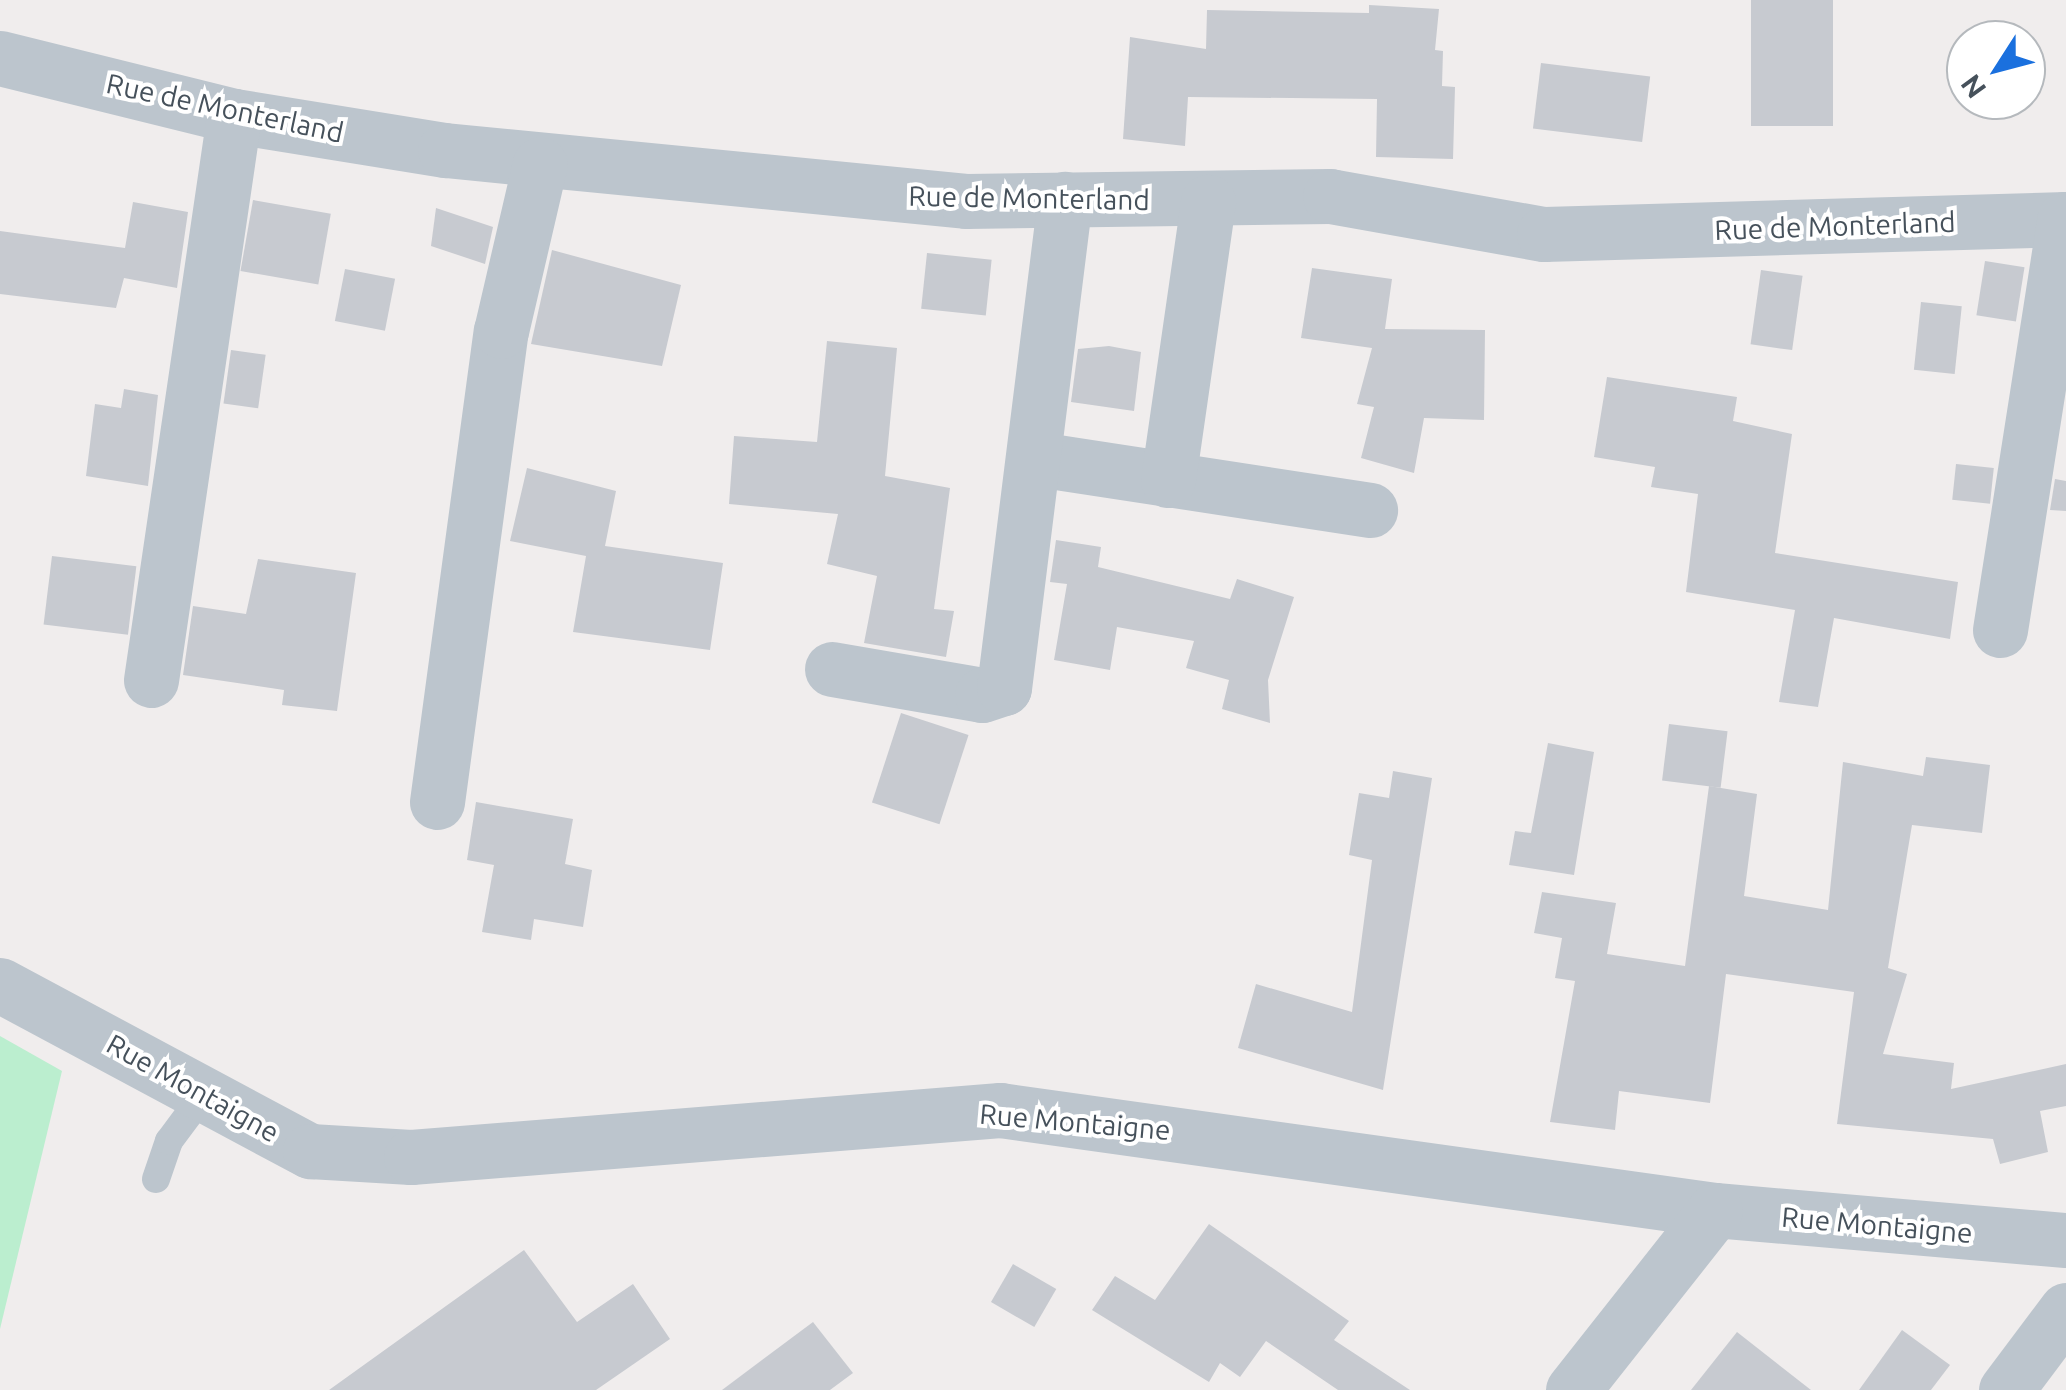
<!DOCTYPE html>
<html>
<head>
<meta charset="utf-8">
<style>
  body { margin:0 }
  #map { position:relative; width:2066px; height:1390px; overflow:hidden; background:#f0eded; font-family:Ubuntu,sans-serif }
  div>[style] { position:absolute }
  .green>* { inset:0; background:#bbeecf }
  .building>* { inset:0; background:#c7cad0; transform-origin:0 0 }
  .service>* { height:28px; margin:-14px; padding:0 14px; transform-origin:14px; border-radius:14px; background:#bcc5cd }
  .minor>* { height:55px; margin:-27.5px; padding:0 27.5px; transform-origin:27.5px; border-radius:27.5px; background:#bcc5cd }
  span { translate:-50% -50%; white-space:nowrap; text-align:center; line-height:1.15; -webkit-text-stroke:8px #fff; paint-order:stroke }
  .street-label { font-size:28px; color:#46515b }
  .north { position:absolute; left:1946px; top:20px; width:100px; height:100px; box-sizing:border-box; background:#fff; border:2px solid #b5b9bd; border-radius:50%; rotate:234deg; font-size:28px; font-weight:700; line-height:40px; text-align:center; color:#46515b }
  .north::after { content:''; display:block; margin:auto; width:35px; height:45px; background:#1a70de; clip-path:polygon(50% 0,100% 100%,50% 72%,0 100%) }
</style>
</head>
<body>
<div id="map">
  <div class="green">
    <div style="clip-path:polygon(0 1036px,62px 1071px,0 1329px)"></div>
  </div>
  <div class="building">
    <div style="left:1751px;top:0;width:82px;height:126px"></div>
    <div style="clip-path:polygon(1369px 5px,1439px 9px,1435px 50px,1443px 51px,1442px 86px,1455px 87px,1453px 159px,1376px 157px,1377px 99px,1188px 97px,1185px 146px,1123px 139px,1130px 37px,1206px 49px,1207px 10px,1369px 13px)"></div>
    <div style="left:1541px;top:63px;width:110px;height:66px;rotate:7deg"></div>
    <div style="left:253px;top:200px;width:79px;height:72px;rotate:10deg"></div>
    <div style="clip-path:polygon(133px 202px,188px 212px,177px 288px,124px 278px,116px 308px,0 294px,0 231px,125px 248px)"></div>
    <div style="clip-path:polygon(436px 208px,493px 227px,485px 264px,431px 246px)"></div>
    <div style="clip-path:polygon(552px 250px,681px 285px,662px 366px,531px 344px)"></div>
    <div style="left:927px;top:253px;width:65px;height:56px;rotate:6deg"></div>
    <div style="left:1985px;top:261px;width:40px;height:55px;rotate:9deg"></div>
    <div style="clip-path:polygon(1312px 268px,1392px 279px,1385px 329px,1485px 330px,1484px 420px,1424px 418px,1414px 473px,1361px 458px,1374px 407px,1357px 404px,1372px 348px,1301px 338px)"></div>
    <div style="left:345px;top:269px;width:51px;height:53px;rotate:11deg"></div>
    <div style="left:1761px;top:270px;width:42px;height:75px;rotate:8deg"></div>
    <div style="left:1921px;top:302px;width:41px;height:68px;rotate:6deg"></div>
    <div style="clip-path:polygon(827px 341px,897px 348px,885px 476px,950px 488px,934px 609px,954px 611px,946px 657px,864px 643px,877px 576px,827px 564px,838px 514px,729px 504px,734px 436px,817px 442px)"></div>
    <div style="clip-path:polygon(1109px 346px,1141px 352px,1134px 411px,1071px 402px,1078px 349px)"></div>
    <div style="left:231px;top:350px;width:35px;height:54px;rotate:8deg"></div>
    <div style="clip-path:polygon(1607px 377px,1737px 397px,1733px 421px,1792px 434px,1775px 553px,1958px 582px,1950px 639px,1834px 618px,1818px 707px,1779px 702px,1795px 610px,1686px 592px,1698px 494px,1651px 487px,1655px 467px,1594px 457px)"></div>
    <div style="clip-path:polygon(124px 389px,158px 395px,148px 486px,86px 476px,95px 404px,121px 408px)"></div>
    <div style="left:1956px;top:464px;width:38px;height:36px;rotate:6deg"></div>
    <div style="clip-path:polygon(527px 468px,616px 491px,605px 546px,723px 563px,710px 650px,573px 632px,586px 556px,510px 541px)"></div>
    <div style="clip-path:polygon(2055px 479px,2066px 481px,2066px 511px,2050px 510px)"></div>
    <div style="clip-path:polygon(1056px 540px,1101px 547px,1098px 567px,1230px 599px,1237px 579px,1294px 597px,1268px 680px,1270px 723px,1222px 709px,1229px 680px,1186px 668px,1194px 641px,1117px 627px,1110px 670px,1054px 660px,1067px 584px,1050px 582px)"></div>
    <div style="left:52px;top:556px;width:85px;height:69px;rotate:7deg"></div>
    <div style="clip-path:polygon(258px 559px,356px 573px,337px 711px,282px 705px,284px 690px,183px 675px,193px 606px,246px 614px)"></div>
    <div style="left:901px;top:713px;width:71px;height:94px;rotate:18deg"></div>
    <div style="left:1669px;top:724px;width:59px;height:57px;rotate:7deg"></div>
    <div style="clip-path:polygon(1548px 743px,1594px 752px,1574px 875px,1509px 865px,1515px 831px,1531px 833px)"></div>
    <div style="clip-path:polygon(1926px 757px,1990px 765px,1982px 833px,1912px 825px,1888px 968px,1907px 974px,1883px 1054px,1954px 1063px,1951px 1089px,2066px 1064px,2066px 1106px,2040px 1111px,2048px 1152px,2000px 1164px,1993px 1139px,1837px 1124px,1854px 992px,1726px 974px,1710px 1103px,1619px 1091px,1615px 1130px,1550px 1122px,1575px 981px,1555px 978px,1562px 938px,1534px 933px,1542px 892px,1616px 903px,1607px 954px,1685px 966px,1709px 786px,1757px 794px,1744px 896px,1828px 910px,1843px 762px,1923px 776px)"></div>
    <div style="clip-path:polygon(1393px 771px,1432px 778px,1383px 1090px,1238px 1048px,1256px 984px,1352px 1012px,1372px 860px,1349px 855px,1359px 793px,1389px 798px)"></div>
    <div style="clip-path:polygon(476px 802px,573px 819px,565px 864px,592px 870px,583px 927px,534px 919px,531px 940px,482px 932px,494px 865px,467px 860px)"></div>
    <div style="clip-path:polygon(1209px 1224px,1349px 1321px,1334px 1340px,1410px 1390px,1338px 1390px,1266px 1341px,1240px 1377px,1220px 1363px,1209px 1382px,1092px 1310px,1115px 1276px,1155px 1300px)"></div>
    <div style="clip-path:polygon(524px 1250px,577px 1322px,633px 1284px,670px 1339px,596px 1390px,329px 1390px)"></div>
    <div style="left:1013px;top:1264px;width:50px;height:44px;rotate:30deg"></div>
    <div style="clip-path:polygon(813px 1322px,853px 1373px,830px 1390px,722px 1390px)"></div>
    <div style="clip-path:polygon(1902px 1330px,1950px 1365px,1931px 1390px,1859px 1390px)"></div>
    <div style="clip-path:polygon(1737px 1332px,1811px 1390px,1691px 1390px)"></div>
  </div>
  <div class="service">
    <div style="left:156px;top:1179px;width:40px;rotate:-71.1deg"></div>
    <div style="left:169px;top:1141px;width:54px;rotate:-53.3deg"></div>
  </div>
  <div class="minor">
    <div style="left:0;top:58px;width:241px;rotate:13.9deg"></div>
    <div style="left:234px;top:116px;width:214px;rotate:9.2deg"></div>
    <div style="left:445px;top:150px;width:523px;rotate:5.59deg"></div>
    <div style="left:966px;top:201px;width:364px;rotate:-0.8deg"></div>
    <div style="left:1330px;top:196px;width:217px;rotate:10.1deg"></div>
    <div style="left:1544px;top:234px;width:522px;rotate:-1.65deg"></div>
    <div style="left:1037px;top:459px;width:337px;rotate:8.7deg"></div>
    <div style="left:1168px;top:480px;width:281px;rotate:-81.8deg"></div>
    <div style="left:2000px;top:630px;width:416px;rotate:-81.1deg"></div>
    <div style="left:832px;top:669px;width:152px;rotate:9.8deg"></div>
    <div style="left:982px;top:695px;width:23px;rotate:-18deg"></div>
    <div style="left:1004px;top:688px;width:493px;rotate:-82.9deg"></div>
    <div style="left:151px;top:680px;width:570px;rotate:-81.63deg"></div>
    <div style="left:437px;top:802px;width:475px;rotate:-82.3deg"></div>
    <div style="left:501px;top:331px;width:171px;rotate:-76.9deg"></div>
    <div style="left:0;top:985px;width:352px;rotate:28.2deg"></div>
    <div style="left:310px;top:1151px;width:101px;rotate:3.4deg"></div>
    <div style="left:411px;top:1157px;width:591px;rotate:-4.56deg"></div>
    <div style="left:1000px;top:1110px;width:722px;rotate:7.96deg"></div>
    <div style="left:1715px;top:1210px;width:352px;rotate:4.9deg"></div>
    <div style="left:1573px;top:1390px;width:229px;rotate:-51.7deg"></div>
    <div style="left:2006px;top:1390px;width:100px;rotate:-53.1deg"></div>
  </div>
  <div class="street-label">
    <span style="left:225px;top:108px;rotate:12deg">Rue de Monterland</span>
    <span style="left:1029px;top:198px;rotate:1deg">Rue de Monterland</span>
    <span style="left:1835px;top:226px;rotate:-2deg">Rue de Monterland</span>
    <span style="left:193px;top:1088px;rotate:29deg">Rue Montaigne</span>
    <span style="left:1075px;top:1122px;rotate:5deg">Rue Montaigne</span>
    <span style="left:1877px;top:1225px;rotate:5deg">Rue Montaigne</span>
  </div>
  <div class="north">N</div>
</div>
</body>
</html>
